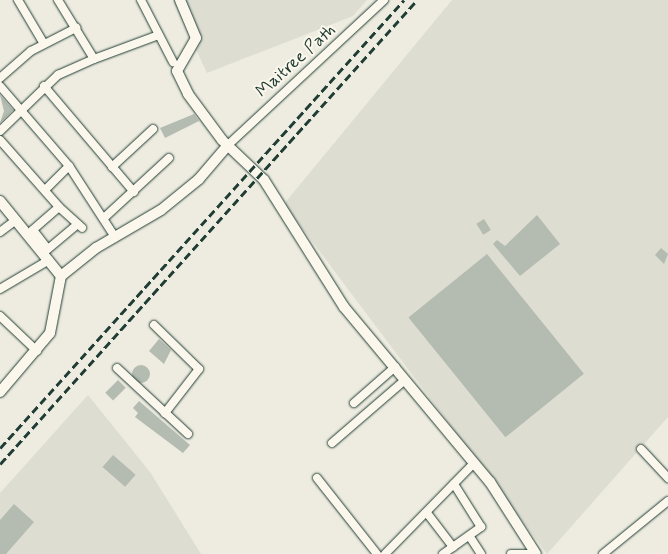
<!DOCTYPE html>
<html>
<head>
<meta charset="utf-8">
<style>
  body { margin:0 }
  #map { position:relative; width:668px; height:554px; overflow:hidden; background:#eeece1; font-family:Mynerve,sans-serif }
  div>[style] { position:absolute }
  .built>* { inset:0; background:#ddddd2 }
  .building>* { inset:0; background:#b4bbb0; transform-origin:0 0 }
  .round { border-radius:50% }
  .roads { filter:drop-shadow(0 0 1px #1f3d34) drop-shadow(0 0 1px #1f3d34) }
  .minor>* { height:8px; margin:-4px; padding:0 4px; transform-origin:4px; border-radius:4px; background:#fbf7ec }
  .tertiary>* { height:10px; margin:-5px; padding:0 5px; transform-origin:5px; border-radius:5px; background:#fbf7ec }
  .rail>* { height:2.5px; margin-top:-1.25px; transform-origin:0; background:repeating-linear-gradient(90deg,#1f3d34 0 8px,transparent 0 12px) }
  span { translate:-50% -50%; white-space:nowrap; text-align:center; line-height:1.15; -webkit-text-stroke:4px #fbf7ec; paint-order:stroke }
  .street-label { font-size:18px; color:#1f3d34 }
</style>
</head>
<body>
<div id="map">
  <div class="built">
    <div style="clip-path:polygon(173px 0,367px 0,353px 16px,207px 73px)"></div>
    <div style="clip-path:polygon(452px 0,668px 0,668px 417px,547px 554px,284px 204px)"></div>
    <div style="clip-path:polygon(88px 395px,150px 472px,201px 554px,0 554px,0 493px)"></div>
  </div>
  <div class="building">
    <div style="clip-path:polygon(0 95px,13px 110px,0 123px,4px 111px)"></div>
    <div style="clip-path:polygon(194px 114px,199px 121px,165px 138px,160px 128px)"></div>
    <div style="clip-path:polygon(537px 215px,560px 244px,520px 276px,493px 244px,497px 240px,505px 246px)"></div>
    <div style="left:484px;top:219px;width:13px;height:9px;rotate:58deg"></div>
    <div style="clip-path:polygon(661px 248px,668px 254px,664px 264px,655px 255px)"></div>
    <div style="left:487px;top:254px;width:154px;height:101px;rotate:51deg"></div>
    <div style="clip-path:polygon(159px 339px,171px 350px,164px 364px,149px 351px)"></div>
    <div class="round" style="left:132px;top:365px;width:18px;height:18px"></div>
    <div style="left:118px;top:380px;width:11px;height:18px;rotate:45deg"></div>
    <div style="clip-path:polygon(139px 401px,190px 445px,183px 453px,135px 417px,138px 413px,133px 408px)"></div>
    <div style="left:113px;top:455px;width:30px;height:16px;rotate:41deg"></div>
    <div style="clip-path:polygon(14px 504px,34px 522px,6px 554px,0 554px,0 520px)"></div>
  </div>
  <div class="roads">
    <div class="minor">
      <div style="left:18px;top:0;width:51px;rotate:59.4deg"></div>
      <div style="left:58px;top:0;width:69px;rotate:58.6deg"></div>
      <div style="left:94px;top:59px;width:69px;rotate:-20.3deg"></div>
      <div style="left:141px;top:0;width:70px;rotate:62.7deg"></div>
      <div style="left:0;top:78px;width:41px;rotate:-41.1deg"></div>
      <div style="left:31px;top:51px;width:51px;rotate:-27.1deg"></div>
      <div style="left:0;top:86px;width:106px;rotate:49.2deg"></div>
      <div style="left:44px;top:86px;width:139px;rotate:49.7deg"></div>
      <div style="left:0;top:131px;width:81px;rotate:-44deg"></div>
      <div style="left:58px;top:75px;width:39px;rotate:-24deg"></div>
      <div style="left:0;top:140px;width:89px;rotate:48.6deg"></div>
      <div style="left:59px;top:207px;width:35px;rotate:139deg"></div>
      <div style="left:33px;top:230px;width:24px;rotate:52deg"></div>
      <div style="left:48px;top:249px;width:35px;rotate:-40deg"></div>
      <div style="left:228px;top:145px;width:213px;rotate:-42.9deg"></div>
      <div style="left:112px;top:167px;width:56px;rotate:-42.8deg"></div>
      <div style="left:45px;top:190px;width:34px;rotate:-45deg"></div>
      <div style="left:69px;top:166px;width:85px;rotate:57.1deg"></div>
      <div style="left:59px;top:207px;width:31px;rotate:42deg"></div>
      <div style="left:105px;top:217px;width:87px;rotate:-42.7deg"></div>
      <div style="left:0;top:232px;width:20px;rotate:-37deg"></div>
      <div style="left:0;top:289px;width:57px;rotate:-30.6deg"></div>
      <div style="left:0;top:316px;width:51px;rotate:43.4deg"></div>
      <div style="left:154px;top:325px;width:63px;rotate:44.4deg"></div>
      <div style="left:199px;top:369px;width:56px;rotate:127.7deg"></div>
      <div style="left:117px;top:368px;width:97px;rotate:42.9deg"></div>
      <div style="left:354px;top:403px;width:55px;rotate:-41.3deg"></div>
      <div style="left:332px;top:443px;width:96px;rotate:-40.8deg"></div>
      <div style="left:641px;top:449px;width:40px;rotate:47deg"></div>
      <div style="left:317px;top:478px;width:97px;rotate:51.7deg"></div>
      <div style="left:427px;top:513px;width:43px;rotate:52.6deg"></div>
      <div style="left:470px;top:537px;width:20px;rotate:57deg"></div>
      <div style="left:385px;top:554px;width:127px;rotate:-45.6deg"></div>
      <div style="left:443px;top:554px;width:47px;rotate:-35.4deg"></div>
      <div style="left:481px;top:527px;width:51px;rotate:-122.1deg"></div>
      <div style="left:511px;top:554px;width:21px"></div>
      <div style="left:603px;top:554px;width:84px;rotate:-39.2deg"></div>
    </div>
    <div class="tertiary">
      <div style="left:180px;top:0;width:41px;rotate:67.2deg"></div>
      <div style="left:196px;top:38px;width:38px;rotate:120deg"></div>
      <div style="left:177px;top:71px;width:25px;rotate:64deg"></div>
      <div style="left:188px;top:94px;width:57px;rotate:53.5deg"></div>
      <div style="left:222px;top:140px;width:58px;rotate:43.6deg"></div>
      <div style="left:264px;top:180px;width:150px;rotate:57.8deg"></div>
      <div style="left:344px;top:307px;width:228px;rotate:50.2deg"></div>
      <div style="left:490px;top:482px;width:85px;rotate:57.4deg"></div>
      <div style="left:0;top:201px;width:97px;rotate:50.9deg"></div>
      <div style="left:0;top:392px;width:77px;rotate:-49.7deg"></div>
      <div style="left:50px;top:333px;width:58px;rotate:-79.1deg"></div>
      <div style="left:61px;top:276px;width:45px;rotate:-38.7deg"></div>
      <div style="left:96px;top:248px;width:75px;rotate:-30.3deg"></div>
      <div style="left:161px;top:210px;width:49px;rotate:-39.2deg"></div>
      <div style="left:199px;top:179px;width:45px;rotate:-49.5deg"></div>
    </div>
  </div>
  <div class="rail">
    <div style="left:0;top:448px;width:603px;rotate:-47.96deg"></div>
    <div style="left:0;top:464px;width:624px;rotate:-48.05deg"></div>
  </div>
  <div class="street-label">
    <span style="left:296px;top:61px;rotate:-42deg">Maitree Path</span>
  </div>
</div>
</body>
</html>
